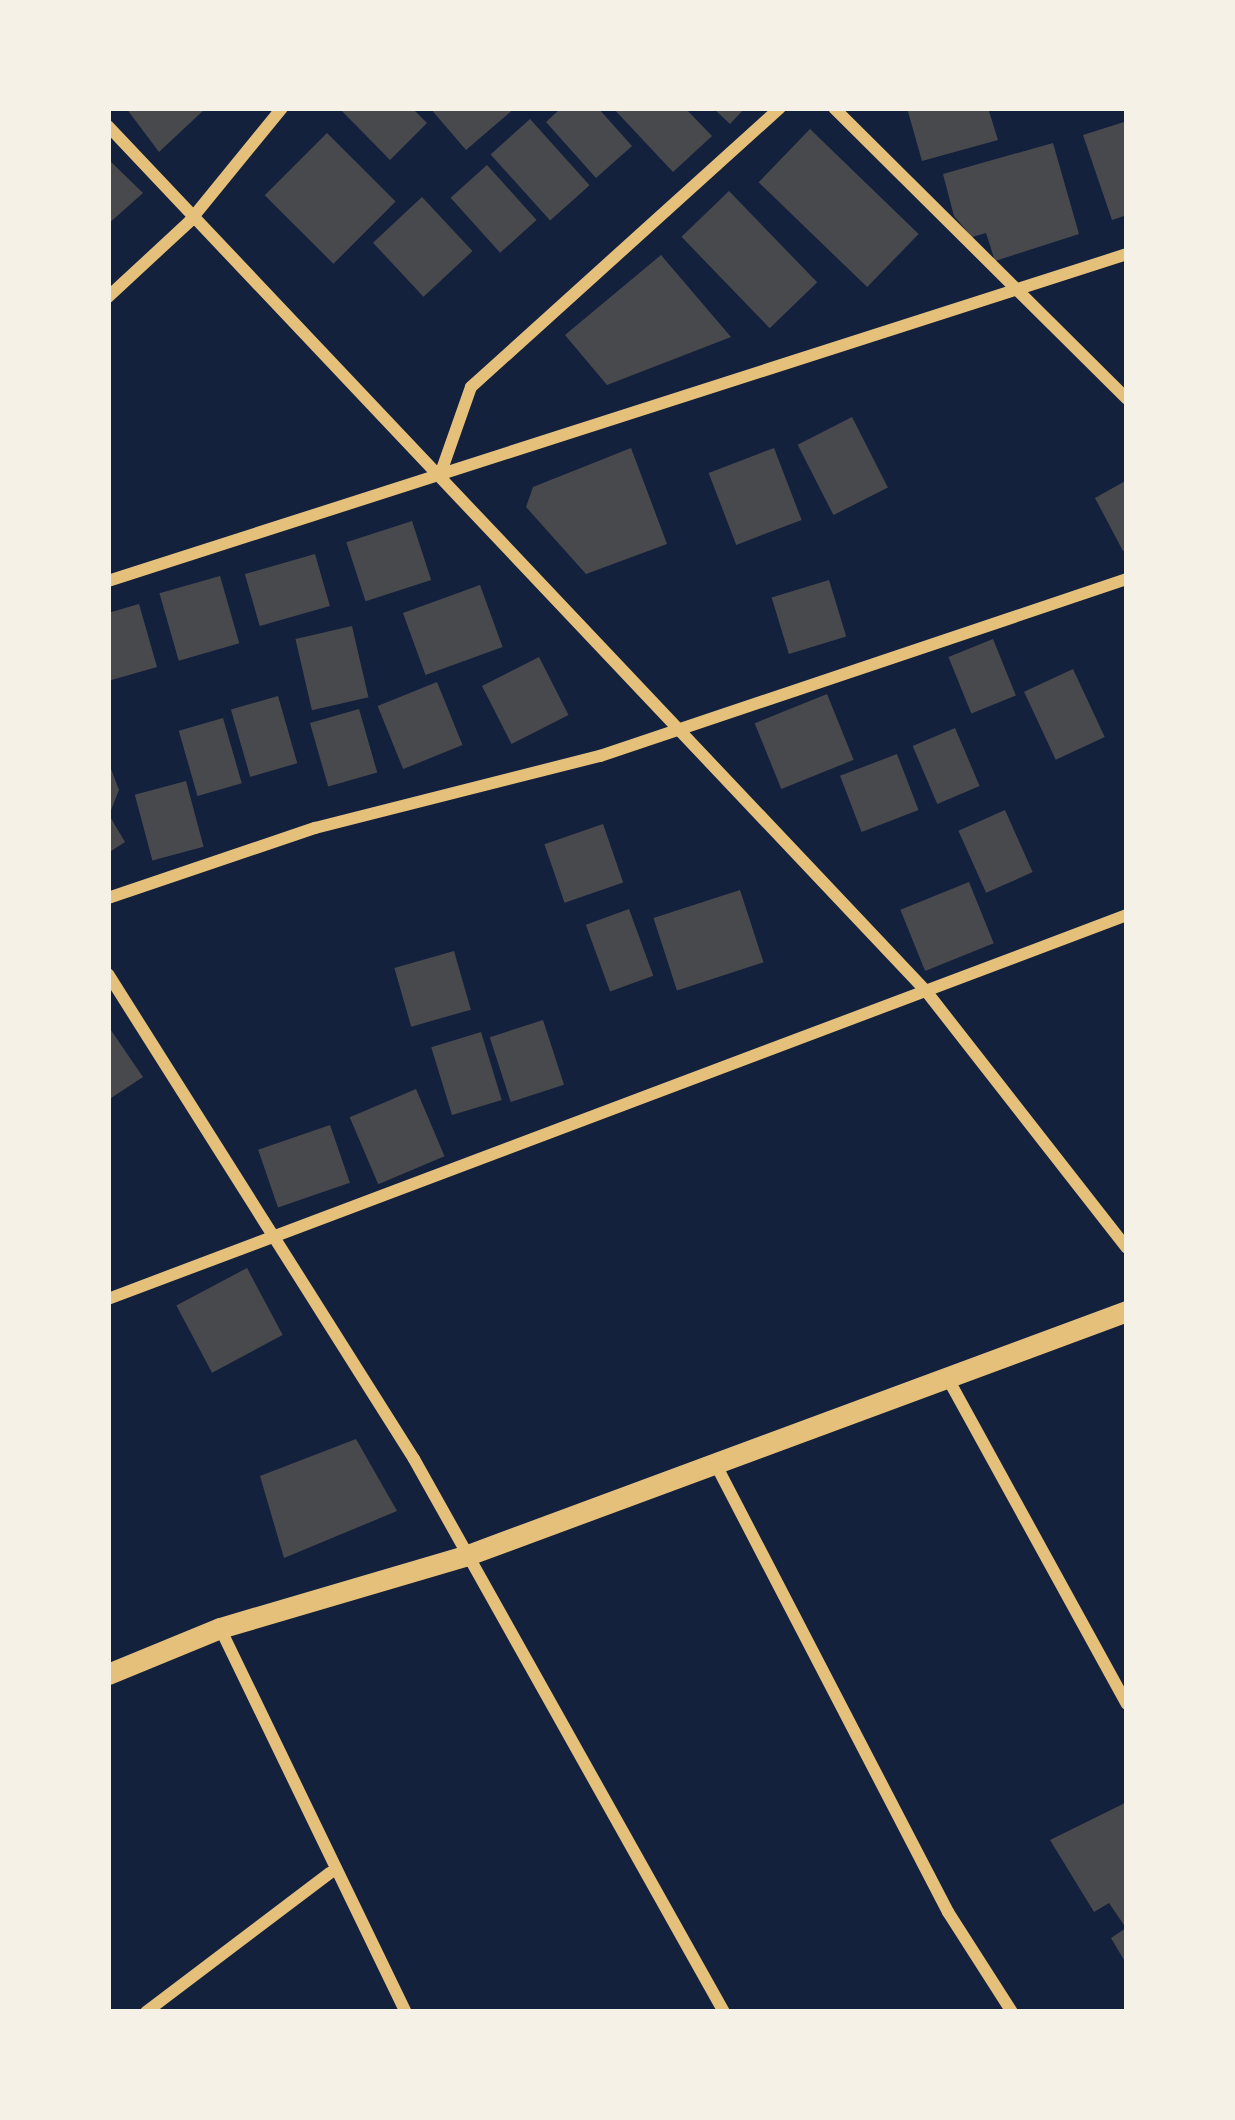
<!DOCTYPE html>
<html>
<head>
<meta charset="utf-8">
<style>
  body { margin:0 }
  #map { position:relative; width:1235px; height:2120px; overflow:hidden; background:#14213d; font-family:"Exo 2",sans-serif }
  div>[style] { position:absolute }
  .building>* { inset:0; background:#48494c; transform-origin:0 0 }
  .minor>* { height:12px; margin:-6px; padding:0 6px; transform-origin:6px; border-radius:6px; background:#e5c07b }
  .tertiary>* { height:21px; margin:-10.5px; padding:0 10.5px; transform-origin:10.5px; border-radius:10.5px; background:#e5c07b }
  span { translate:-50% -50%; white-space:nowrap; text-align:center; line-height:1.15; -webkit-text-stroke:10px #f6f1e7; paint-order:stroke }
  .frame { position:absolute; inset:0; border:111px solid #f6f1e7; pointer-events:none }
</style>
</head>
<body>
<div id="map">
  <div class="building">
    <div style="clip-path:polygon(126px 108px,206px 108px,159px 152px)"></div>
    <div style="clip-path:polygon(339px 108px,412px 108px,427px 123px,390px 160px)"></div>
    <div style="clip-path:polygon(430px 108px,515px 108px,466px 150px)"></div>
    <div style="clip-path:polygon(561px 108px,598px 108px,632px 146px,596px 178px,546px 122px)"></div>
    <div style="clip-path:polygon(613px 108px,685px 108px,712px 136px,673px 172px)"></div>
    <div style="clip-path:polygon(713px 108px,745px 108px,730px 124px)"></div>
    <div style="clip-path:polygon(907px 108px,988px 108px,998px 140px,922px 161px)"></div>
    <div style="left:530px;top:119px;width:89px;height:53px;rotate:48deg"></div>
    <div style="clip-path:polygon(1127px 121px,1127px 215px,1112px 220px,1083px 135px)"></div>
    <div style="left:810px;top:129px;width:151px;height:74px;rotate:44deg"></div>
    <div style="left:327px;top:133px;width:97px;height:88px;rotate:45deg"></div>
    <div style="clip-path:polygon(1053px 143px,1079px 234px,995px 261px,986px 233px,972px 237px,954px 216px,943px 174px)"></div>
    <div style="clip-path:polygon(108px 159px,143px 193px,108px 224px)"></div>
    <div style="left:487px;top:165px;width:74px;height:49px;rotate:48deg"></div>
    <div style="left:729px;top:191px;width:127px;height:66px;rotate:46deg"></div>
    <div style="left:422px;top:197px;width:74px;height:67px;rotate:47deg"></div>
    <div style="clip-path:polygon(661px 255px,731px 337px,607px 385px,565px 335px)"></div>
    <div style="left:852px;top:417px;width:79px;height:61px;rotate:63deg"></div>
    <div style="clip-path:polygon(631px 448px,667px 544px,586px 574px,526px 507px,533px 487px)"></div>
    <div style="left:774px;top:448px;width:77px;height:70px;rotate:69deg"></div>
    <div style="clip-path:polygon(1127px 480px,1127px 549px,1123px 551px,1095px 498px)"></div>
    <div style="left:412px;top:521px;width:62px;height:69px;rotate:72deg"></div>
    <div style="left:315px;top:554px;width:54px;height:73px;rotate:74deg"></div>
    <div style="left:220px;top:576px;width:70px;height:63px;rotate:74deg"></div>
    <div style="left:829px;top:580px;width:59px;height:60px;rotate:73deg"></div>
    <div style="left:480px;top:585px;width:66px;height:82px;rotate:70deg"></div>
    <div style="clip-path:polygon(139px 604px,157px 667px,108px 681px,108px 613px)"></div>
    <div style="left:352px;top:626px;width:73px;height:58px;rotate:77deg"></div>
    <div style="left:993px;top:639px;width:61px;height:48px;rotate:68deg"></div>
    <div style="left:539px;top:657px;width:65px;height:64px;rotate:63deg"></div>
    <div style="left:1073px;top:669px;width:75px;height:54px;rotate:65deg"></div>
    <div style="left:437px;top:682px;width:68px;height:64px;rotate:68deg"></div>
    <div style="left:827px;top:694px;width:71px;height:78px;rotate:68deg"></div>
    <div style="left:278px;top:696px;width:70px;height:49px;rotate:74deg"></div>
    <div style="left:359px;top:709px;width:66px;height:51px;rotate:74deg"></div>
    <div style="left:223px;top:718px;width:68px;height:46px;rotate:74deg"></div>
    <div style="left:955px;top:728px;width:63px;height:46px;rotate:67deg"></div>
    <div style="left:897px;top:754px;width:60px;height:61px;rotate:69deg"></div>
    <div style="clip-path:polygon(108px 761px,119px 790px,109px 815px,125px 842px,108px 853px)"></div>
    <div style="left:186px;top:781px;width:68px;height:53px;rotate:75deg"></div>
    <div style="left:1005px;top:810px;width:68px;height:51px;rotate:66deg"></div>
    <div style="left:603px;top:824px;width:62px;height:62px;rotate:71deg"></div>
    <div style="left:969px;top:882px;width:66px;height:74px;rotate:68deg"></div>
    <div style="left:740px;top:890px;width:76px;height:91px;rotate:72deg"></div>
    <div style="left:629px;top:909px;width:71px;height:46px;rotate:70deg"></div>
    <div style="left:454px;top:951px;width:61px;height:62px;rotate:74deg"></div>
    <div style="left:543px;top:1020px;width:68px;height:56px;rotate:72deg"></div>
    <div style="clip-path:polygon(108px 1026px,143px 1077px,108px 1100px)"></div>
    <div style="left:481px;top:1032px;width:71px;height:52px;rotate:73deg"></div>
    <div style="left:416px;top:1089px;width:73px;height:72px;rotate:67deg"></div>
    <div style="left:330px;top:1125px;width:61px;height:76px;rotate:71deg"></div>
    <div style="left:247px;top:1268px;width:76px;height:80px;rotate:62deg"></div>
    <div style="clip-path:polygon(356px 1439px,397px 1511px,284px 1558px,260px 1476px)"></div>
    <div style="clip-path:polygon(1127px 1802px,1127px 1965px,1111px 1938px,1126px 1928px,1109px 1903px,1094px 1912px,1050px 1840px)"></div>
  </div>
  <div class="minor">
    <div style="left:834px;top:108px;width:413px;rotate:44.8deg"></div>
    <div style="left:108px;top:126px;width:1191px;rotate:46.6deg"></div>
    <div style="left:926px;top:991px;width:326px;rotate:52deg"></div>
    <div style="left:108px;top:297px;width:110px;rotate:-42.8deg"></div>
    <div style="left:189px;top:222px;width:147px;rotate:-50.8deg"></div>
    <div style="left:440px;top:475px;width:93px;rotate:-70.6deg"></div>
    <div style="left:471px;top:387px;width:416px;rotate:-42.1deg"></div>
    <div style="left:108px;top:581px;width:1070px;rotate:-17.79deg"></div>
    <div style="left:108px;top:898px;width:219px;rotate:-18.7deg"></div>
    <div style="left:315px;top:828px;width:294px;rotate:-14.2deg"></div>
    <div style="left:600px;top:756px;width:556px;rotate:-18.57deg"></div>
    <div style="left:108px;top:974px;width:573px;rotate:57.75deg"></div>
    <div style="left:414px;top:1459px;width:634px;rotate:60.73deg"></div>
    <div style="left:108px;top:1299px;width:1089px;rotate:-20.65deg"></div>
    <div style="left:947px;top:1377px;width:373px;rotate:61.2deg"></div>
    <div style="left:715px;top:1463px;width:506px;rotate:62.57deg"></div>
    <div style="left:948px;top:1912px;width:119px;rotate:57.4deg"></div>
    <div style="left:220px;top:1628px;width:427px;rotate:64.2deg"></div>
    <div style="left:146px;top:2012px;width:231px;rotate:-37.1deg"></div>
  </div>
  <div class="tertiary">
    <div style="left:108px;top:1674px;width:121px;rotate:-22.3deg"></div>
    <div style="left:220px;top:1628px;width:255px;rotate:-16.4deg"></div>
    <div style="left:465px;top:1556px;width:706px;rotate:-20.31deg"></div>
  </div>
  <div class="frame"></div>
</div>
</body>
</html>
